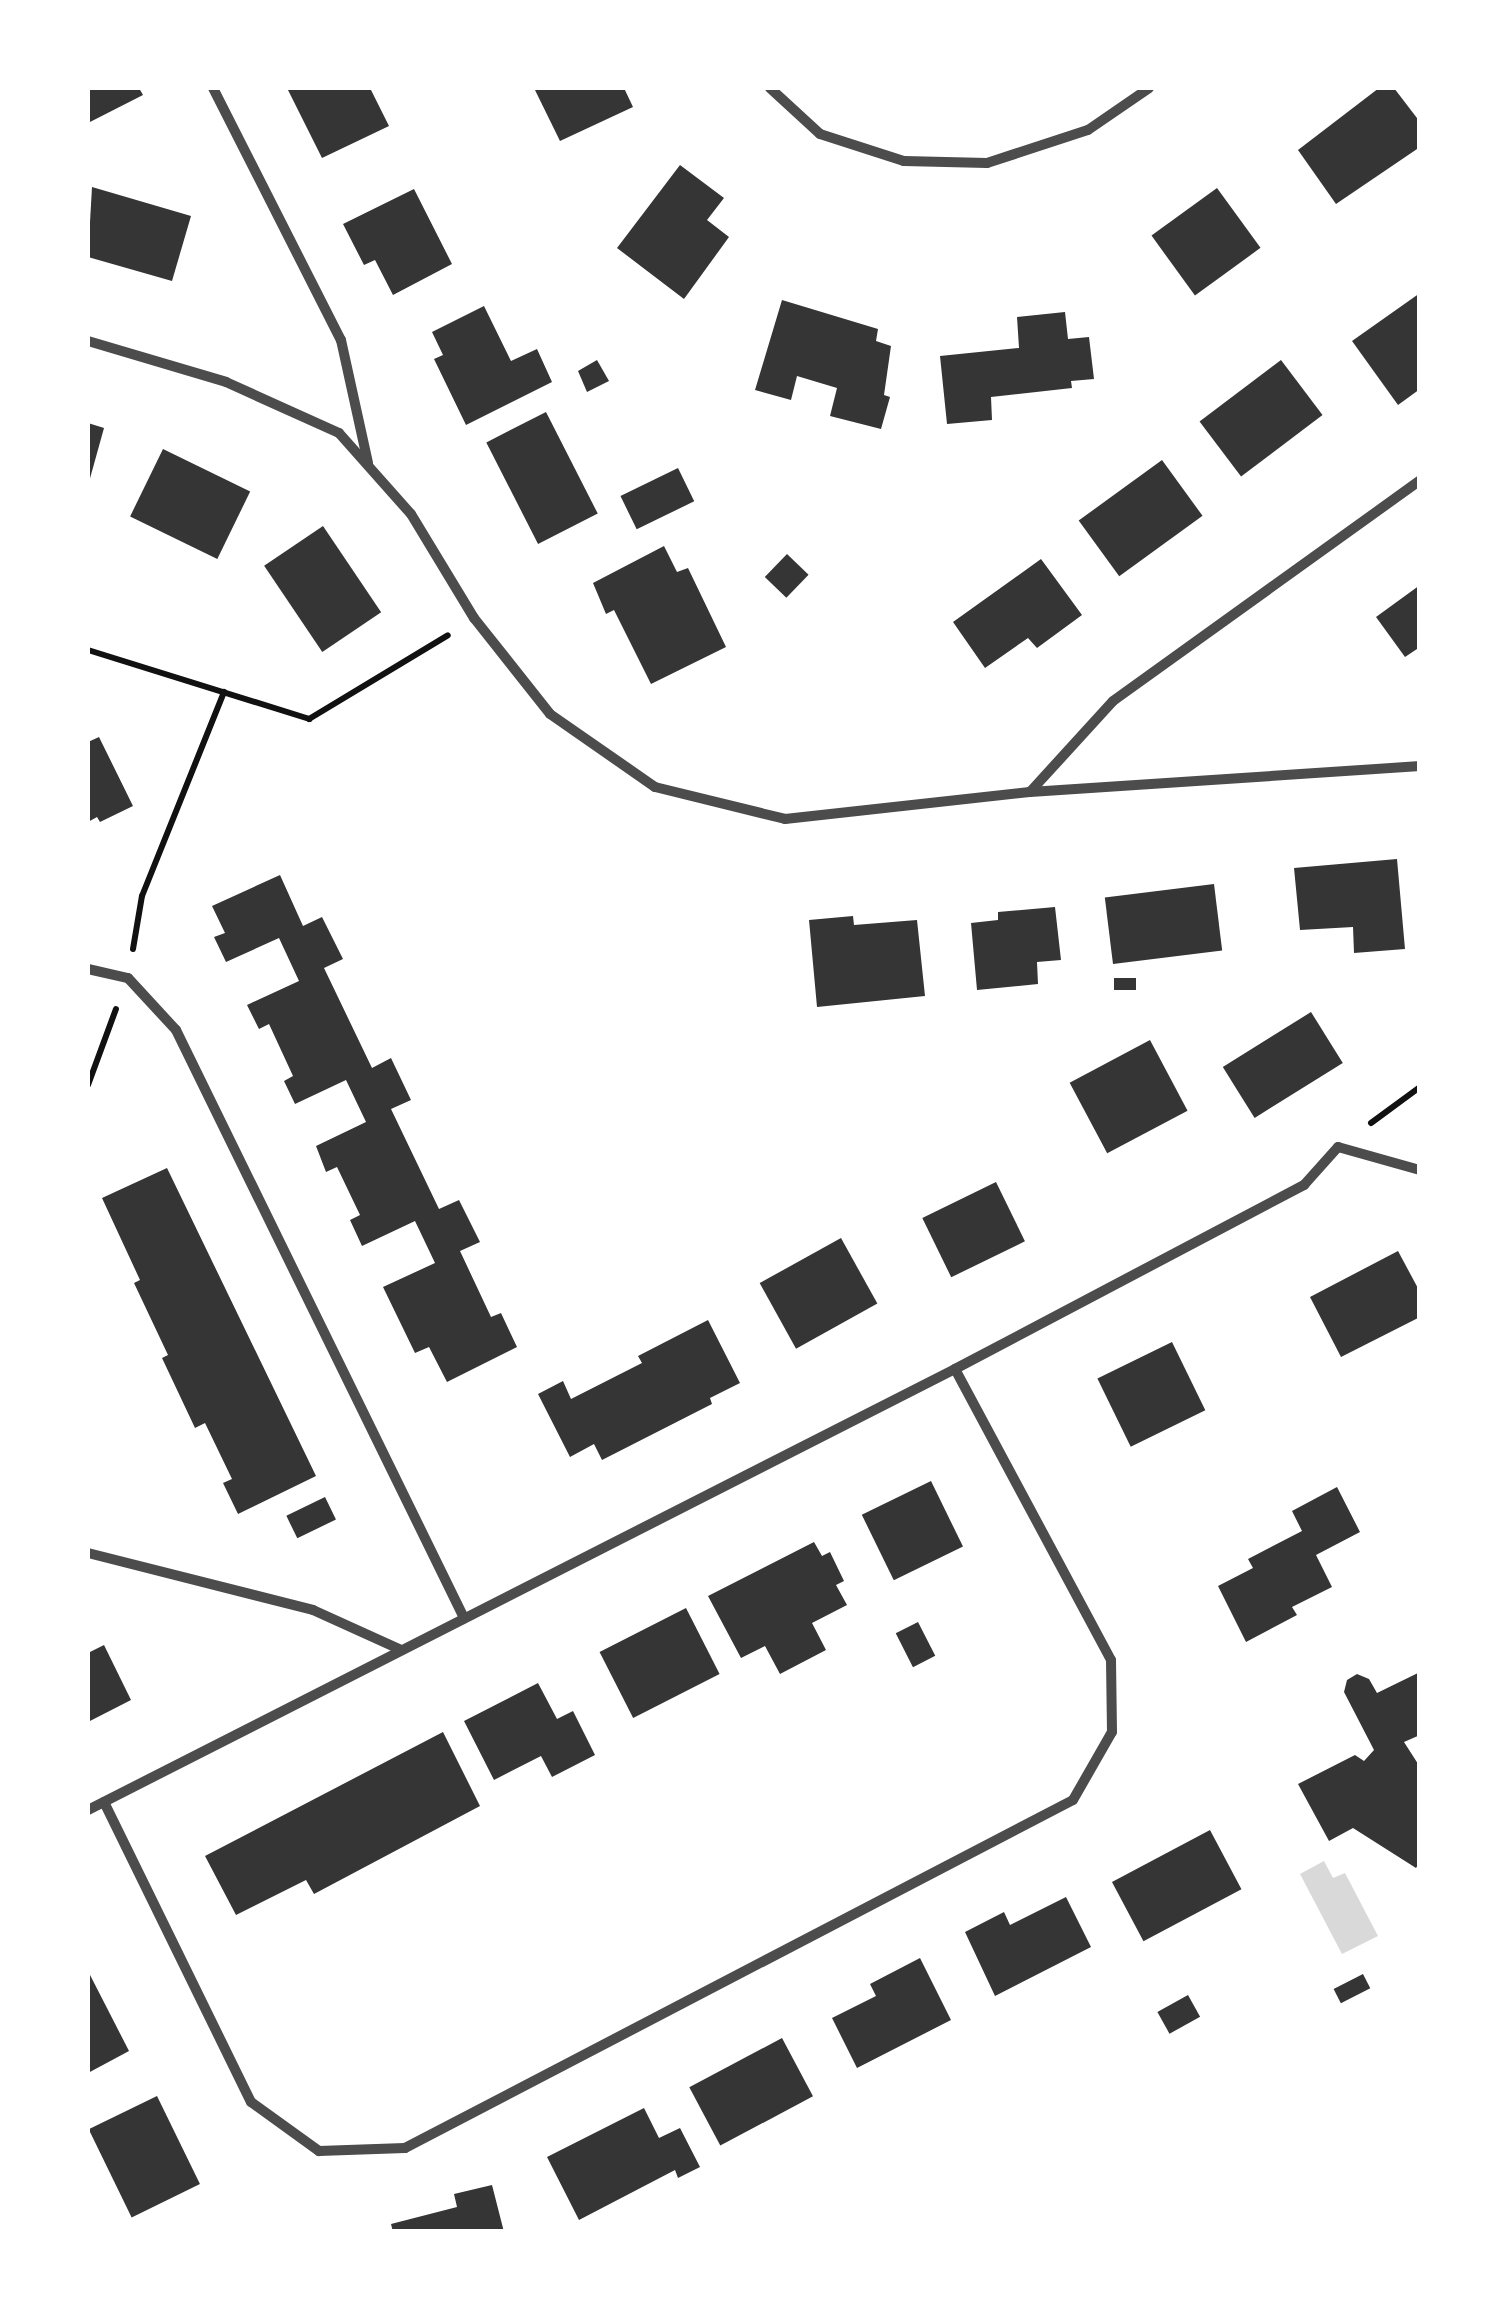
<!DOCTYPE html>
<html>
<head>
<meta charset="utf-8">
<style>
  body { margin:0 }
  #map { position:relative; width:1507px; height:2319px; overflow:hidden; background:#fff; font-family:"Space Grotesk",sans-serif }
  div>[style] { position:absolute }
  .water>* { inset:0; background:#d9d9d9 }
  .building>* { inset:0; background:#353535; transform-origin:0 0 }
  .path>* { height:6px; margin:-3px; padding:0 3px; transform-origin:3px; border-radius:3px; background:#111 }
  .minor>* { height:10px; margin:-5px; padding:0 5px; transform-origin:5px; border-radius:5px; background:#4c4c4c }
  span { translate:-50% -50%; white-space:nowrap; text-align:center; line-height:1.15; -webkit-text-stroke:8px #fff; paint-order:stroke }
  .frame { position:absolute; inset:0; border:90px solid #fff; pointer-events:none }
</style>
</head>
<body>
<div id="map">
  <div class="water">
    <div style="clip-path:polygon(1324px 1861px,1333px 1878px,1345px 1873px,1378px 1936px,1342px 1954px,1300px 1874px)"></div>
  </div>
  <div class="building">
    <div style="clip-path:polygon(88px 88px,139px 88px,143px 95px,88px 123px)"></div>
    <div style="clip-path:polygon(287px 88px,370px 88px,389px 126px,322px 158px)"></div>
    <div style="clip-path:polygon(534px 88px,624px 88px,633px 107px,560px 141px)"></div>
    <div style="clip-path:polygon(1379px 88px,1394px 88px,1420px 122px,1420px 147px,1336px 204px,1298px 150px)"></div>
    <div style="clip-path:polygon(680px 165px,724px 198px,707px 220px,729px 237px,684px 299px,617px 248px)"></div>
    <div style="clip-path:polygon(92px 187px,191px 216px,172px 281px,88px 257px)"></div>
    <div style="left:1217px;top:188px;width:74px;height:81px;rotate:54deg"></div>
    <div style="clip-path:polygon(414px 189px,452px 264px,393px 295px,375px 260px,364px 265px,343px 224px)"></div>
    <div style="clip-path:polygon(1420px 293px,1420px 389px,1398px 405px,1352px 341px)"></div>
    <div style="clip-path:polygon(782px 300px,878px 329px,876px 341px,891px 346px,884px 395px,890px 397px,881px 429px,830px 416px,837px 388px,797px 376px,791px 400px,755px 390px)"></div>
    <div style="clip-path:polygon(484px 306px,511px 361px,537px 349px,552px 382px,466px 425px,434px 359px,443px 355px,432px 332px)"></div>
    <div style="clip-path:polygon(1065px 312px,1068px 339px,1089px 337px,1094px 379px,1071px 381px,1072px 388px,991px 397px,992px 420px,947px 424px,940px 356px,1019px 348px,1017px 317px)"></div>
    <div style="clip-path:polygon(597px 360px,609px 381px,587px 392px,578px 371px)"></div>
    <div style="left:1281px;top:360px;width:69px;height:102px;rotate:53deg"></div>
    <div style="left:546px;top:412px;width:114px;height:67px;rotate:63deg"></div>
    <div style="clip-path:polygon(88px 423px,104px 428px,89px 482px,88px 482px)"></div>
    <div style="left:163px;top:449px;width:97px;height:75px;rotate:26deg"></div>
    <div style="left:1162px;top:460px;width:69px;height:103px;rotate:54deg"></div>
    <div style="left:678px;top:468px;width:37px;height:64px;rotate:64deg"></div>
    <div style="left:323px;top:526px;width:104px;height:71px;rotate:56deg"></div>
    <div style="clip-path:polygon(664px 546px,677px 572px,688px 568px,726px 647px,651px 684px,614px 610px,606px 614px,593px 583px)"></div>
    <div style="left:787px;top:554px;width:30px;height:32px;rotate:44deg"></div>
    <div style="clip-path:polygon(1041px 559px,1082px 615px,1037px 648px,1028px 638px,985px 668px,953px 622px)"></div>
    <div style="clip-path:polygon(1420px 585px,1420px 647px,1405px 657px,1376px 617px)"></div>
    <div style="clip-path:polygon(99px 737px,133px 806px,100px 822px,97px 817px,88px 822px,88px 742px)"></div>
    <div style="clip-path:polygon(1397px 859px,1405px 949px,1354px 953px,1353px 927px,1300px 930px,1294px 868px)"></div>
    <div style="clip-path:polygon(280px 875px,303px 926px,322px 917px,343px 959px,324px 968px,372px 1068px,391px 1058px,411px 1100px,391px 1109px,439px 1209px,459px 1200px,480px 1242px,460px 1251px,491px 1317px,501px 1313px,517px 1347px,447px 1382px,429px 1347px,415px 1353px,383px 1287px,435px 1263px,415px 1221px,362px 1246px,350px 1220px,360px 1215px,337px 1167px,326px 1172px,316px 1146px,366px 1122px,346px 1080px,295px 1104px,284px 1081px,293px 1076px,269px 1024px,259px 1029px,247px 1005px,299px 981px,279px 938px,226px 962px,214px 937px,225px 933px,212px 906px)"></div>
    <div style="left:1214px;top:884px;width:67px;height:110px;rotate:83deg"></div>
    <div style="clip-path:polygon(1055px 907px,1061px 960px,1037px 962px,1038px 984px,977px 990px,971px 923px,998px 920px,998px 912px)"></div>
    <div style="clip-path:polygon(853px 916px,854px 925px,917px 920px,925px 996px,817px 1007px,809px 920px)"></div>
    <div style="left:1136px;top:978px;width:12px;height:22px;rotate:90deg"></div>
    <div style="left:1311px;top:1012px;width:60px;height:104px;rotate:58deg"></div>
    <div style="left:1150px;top:1040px;width:80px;height:91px;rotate:62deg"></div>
    <div style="clip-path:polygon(167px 1168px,316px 1476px,238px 1514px,223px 1483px,232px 1479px,205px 1423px,195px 1428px,162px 1358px,168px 1355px,134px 1283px,140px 1280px,102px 1198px)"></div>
    <div style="left:996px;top:1182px;width:66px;height:82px;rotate:64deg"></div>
    <div style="left:841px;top:1238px;width:75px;height:93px;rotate:61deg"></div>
    <div style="clip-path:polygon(1398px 1251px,1420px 1292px,1420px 1317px,1341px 1357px,1310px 1297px)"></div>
    <div style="clip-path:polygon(708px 1320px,740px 1383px,710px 1398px,712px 1404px,602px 1460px,594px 1444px,570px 1457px,538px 1394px,563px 1381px,571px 1399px,642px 1363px,638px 1356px)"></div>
    <div style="left:1172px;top:1342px;width:76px;height:83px;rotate:64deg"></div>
    <div style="left:931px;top:1481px;width:73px;height:77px;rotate:64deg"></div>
    <div style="clip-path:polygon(1337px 1487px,1360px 1532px,1316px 1555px,1332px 1587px,1292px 1607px,1297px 1615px,1246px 1642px,1218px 1586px,1253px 1568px,1248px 1559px,1302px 1531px,1292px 1511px)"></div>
    <div style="left:325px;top:1497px;width:25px;height:43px;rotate:64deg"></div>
    <div style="clip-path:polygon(814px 1542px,822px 1556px,830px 1552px,844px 1581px,836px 1585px,847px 1605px,812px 1623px,826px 1650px,780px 1674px,765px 1646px,741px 1658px,708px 1596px)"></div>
    <div style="left:686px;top:1608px;width:74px;height:97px;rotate:63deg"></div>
    <div style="left:918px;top:1622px;width:38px;height:25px;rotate:63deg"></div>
    <div style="clip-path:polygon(104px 1645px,131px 1700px,88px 1722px,88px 1653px)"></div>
    <div style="clip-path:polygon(1420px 1672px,1420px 1735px,1404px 1742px,1420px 1767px,1420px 1862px,1416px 1868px,1353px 1828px,1329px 1841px,1298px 1784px,1355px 1755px,1364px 1761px,1374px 1750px,1344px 1692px,1347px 1680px,1357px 1674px,1369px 1679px,1377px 1693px)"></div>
    <div style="clip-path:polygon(538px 1683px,557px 1719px,573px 1711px,595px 1755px,552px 1777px,541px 1756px,494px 1780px,464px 1721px)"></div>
    <div style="clip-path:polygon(443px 1732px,480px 1806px,314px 1894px,306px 1880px,236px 1915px,205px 1856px)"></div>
    <div style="left:1210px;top:1830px;width:67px;height:111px;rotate:62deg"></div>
    <div style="clip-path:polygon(1066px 1897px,1091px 1947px,995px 1996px,965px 1932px,1004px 1912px,1010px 1925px)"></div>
    <div style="clip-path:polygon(920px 1958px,951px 2020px,857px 2068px,832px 2018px,876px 1996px,870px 1984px)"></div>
    <div style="clip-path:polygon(88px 1971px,129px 2051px,88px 2073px)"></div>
    <div style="left:1363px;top:1974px;width:16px;height:33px;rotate:63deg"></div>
    <div style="left:1188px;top:1995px;width:25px;height:35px;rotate:61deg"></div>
    <div style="left:782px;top:2038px;width:66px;height:105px;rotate:62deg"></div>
    <div style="left:157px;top:2096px;width:98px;height:76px;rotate:64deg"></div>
    <div style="clip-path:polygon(644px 2108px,659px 2138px,680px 2128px,700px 2167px,678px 2178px,675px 2170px,579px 2220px,547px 2157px)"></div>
    <div style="clip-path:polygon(492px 2185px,504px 2232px,393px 2232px,391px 2224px,457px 2207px,454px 2194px)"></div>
  </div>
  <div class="path">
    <div style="left:88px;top:650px;width:232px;rotate:17.3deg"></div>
    <div style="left:309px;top:719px;width:162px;rotate:-31.1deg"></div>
    <div style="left:133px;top:949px;width:54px;rotate:-80.4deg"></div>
    <div style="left:142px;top:896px;width:220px;rotate:-68.1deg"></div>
    <div style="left:88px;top:1085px;width:81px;rotate:-69.8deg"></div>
    <div style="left:1371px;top:1123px;width:61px;rotate:-36.3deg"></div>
  </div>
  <div class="minor">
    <div style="left:213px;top:88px;width:283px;rotate:63.1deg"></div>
    <div style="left:341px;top:340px;width:126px;rotate:77.6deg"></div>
    <div style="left:770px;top:88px;width:68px;rotate:42.6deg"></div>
    <div style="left:820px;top:134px;width:88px;rotate:17.8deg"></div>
    <div style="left:904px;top:161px;width:83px;rotate:1.4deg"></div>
    <div style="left:987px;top:163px;width:106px;rotate:-18.1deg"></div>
    <div style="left:1088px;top:130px;width:74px;rotate:-34.5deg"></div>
    <div style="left:88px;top:341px;width:144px;rotate:16.5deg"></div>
    <div style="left:226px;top:382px;width:124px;rotate:24.3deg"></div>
    <div style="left:339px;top:433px;width:108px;rotate:48.4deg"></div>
    <div style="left:411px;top:514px;width:122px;rotate:58.8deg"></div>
    <div style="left:474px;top:618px;width:122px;rotate:51.6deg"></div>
    <div style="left:550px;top:714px;width:128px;rotate:34.8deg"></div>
    <div style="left:655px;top:787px;width:134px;rotate:13.8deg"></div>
    <div style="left:785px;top:819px;width:246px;rotate:-6.3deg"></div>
    <div style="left:1030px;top:792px;width:391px;rotate:-3.8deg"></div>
    <div style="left:1030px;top:792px;width:123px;rotate:-47.6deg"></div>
    <div style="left:1113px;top:701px;width:378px;rotate:-35.7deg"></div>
    <div style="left:88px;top:969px;width:41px;rotate:12.7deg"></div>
    <div style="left:128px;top:978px;width:71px;rotate:47.3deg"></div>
    <div style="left:176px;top:1030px;width:655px;rotate:63.9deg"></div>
    <div style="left:88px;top:1553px;width:232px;rotate:14.2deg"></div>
    <div style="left:313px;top:1610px;width:97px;rotate:24.4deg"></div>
    <div style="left:104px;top:1802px;width:334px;rotate:63.9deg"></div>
    <div style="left:251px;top:2102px;width:84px;rotate:35.8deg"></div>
    <div style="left:319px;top:2151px;width:86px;rotate:-2deg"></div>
    <div style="left:405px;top:2148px;width:753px;rotate:-27.52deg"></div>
    <div style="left:1073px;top:1800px;width:78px;rotate:-60.2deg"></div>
    <div style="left:1112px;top:1732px;width:72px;rotate:-90.8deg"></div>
    <div style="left:1111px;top:1660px;width:330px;rotate:-118.2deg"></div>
    <div style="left:88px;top:1810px;width:973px;rotate:-26.96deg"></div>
    <div style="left:955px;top:1369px;width:395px;rotate:-27.8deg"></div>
    <div style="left:1304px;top:1185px;width:51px;rotate:-48.2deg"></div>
    <div style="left:1338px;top:1147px;width:85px;rotate:15.7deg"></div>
  </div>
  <div class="frame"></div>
</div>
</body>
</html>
